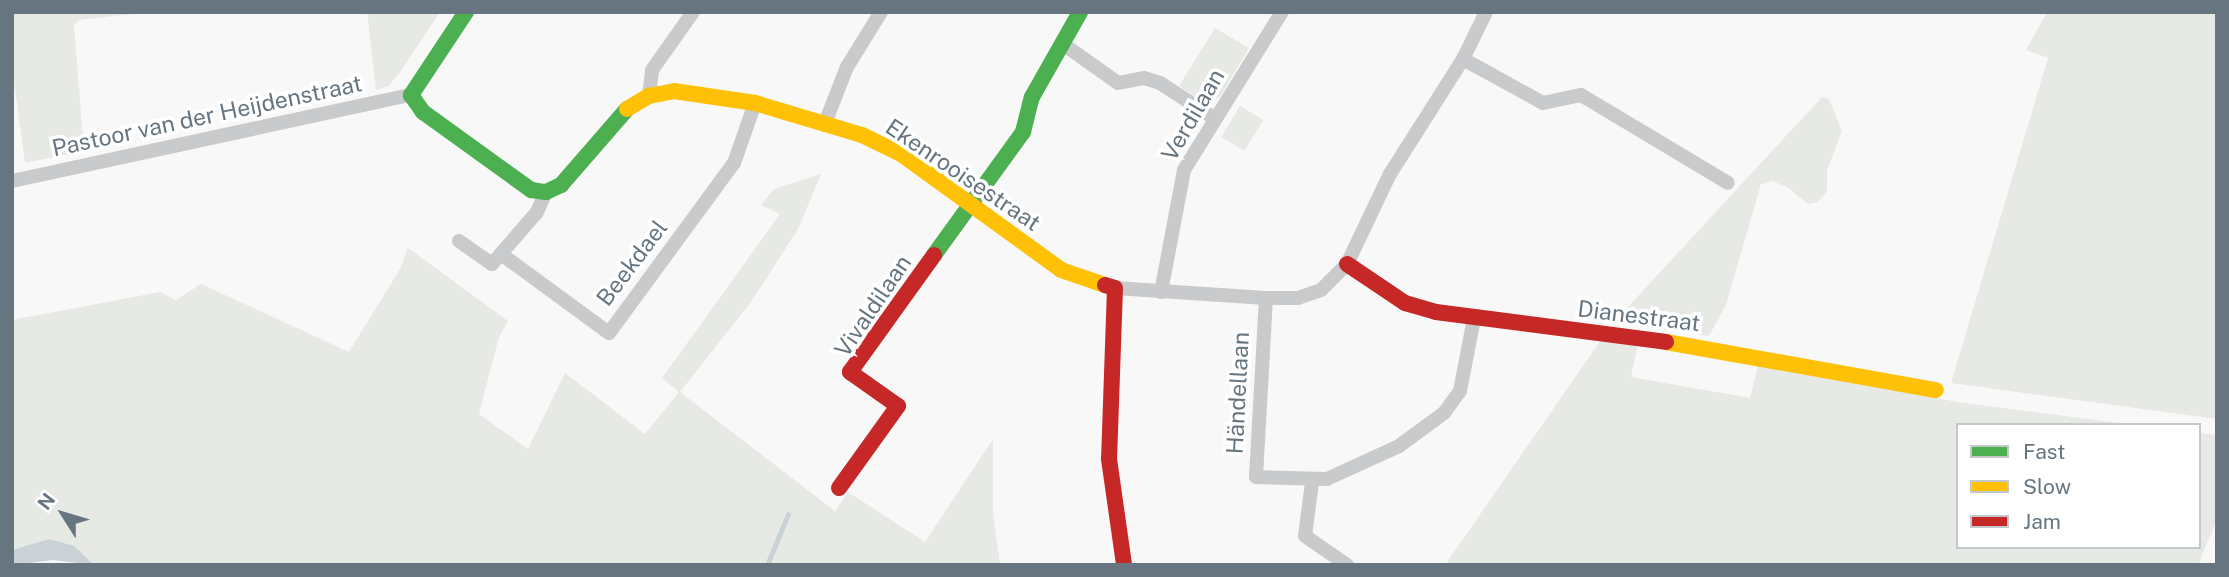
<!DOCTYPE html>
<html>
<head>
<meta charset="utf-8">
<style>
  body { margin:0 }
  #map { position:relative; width:2229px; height:577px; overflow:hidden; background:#f8f8f8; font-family:"Public Sans",sans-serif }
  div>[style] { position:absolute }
  .green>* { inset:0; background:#e7e9e5; transform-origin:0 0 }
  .water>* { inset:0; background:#cad2d5 }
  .stream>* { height:5px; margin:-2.5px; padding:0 2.5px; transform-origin:2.5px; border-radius:2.5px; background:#cad2d5 }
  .street>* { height:14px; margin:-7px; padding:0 7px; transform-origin:7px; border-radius:7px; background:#c9cacb }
  .fast>* { height:16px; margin:-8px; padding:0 8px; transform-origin:8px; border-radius:8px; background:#4caf50 }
  .slow>* { height:16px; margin:-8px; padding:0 8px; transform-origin:8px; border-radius:8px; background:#ffc107 }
  .jam>* { height:16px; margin:-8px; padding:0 8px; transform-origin:8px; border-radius:8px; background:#c62828 }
  span { translate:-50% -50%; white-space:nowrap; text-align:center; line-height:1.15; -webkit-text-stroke:7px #fff; paint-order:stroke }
  .street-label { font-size:23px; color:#66757f }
  .frame { position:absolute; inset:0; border:14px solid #66757f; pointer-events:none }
  .legend { position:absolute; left:1956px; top:423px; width:245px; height:126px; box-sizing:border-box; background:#fff; border:2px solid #c2c8cc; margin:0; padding:9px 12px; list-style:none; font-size:21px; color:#66757f }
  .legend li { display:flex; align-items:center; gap:14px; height:35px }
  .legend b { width:35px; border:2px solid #c2c8cc }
  .north { position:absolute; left:28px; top:479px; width:70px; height:70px; -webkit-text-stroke:5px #fff; paint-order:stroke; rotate:307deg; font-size:19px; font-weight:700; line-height:28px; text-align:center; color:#66757f }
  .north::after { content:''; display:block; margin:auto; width:24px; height:32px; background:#66757f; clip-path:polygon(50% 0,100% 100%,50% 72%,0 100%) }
</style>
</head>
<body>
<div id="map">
  <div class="green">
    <div style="clip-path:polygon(12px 12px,149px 12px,79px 20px,74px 25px,84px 151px,25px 163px,12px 67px)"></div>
    <div style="clip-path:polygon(367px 12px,440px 12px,398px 75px,388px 86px,376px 90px)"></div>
    <div style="clip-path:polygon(2047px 12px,2217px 12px,2217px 419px,1951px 383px,2048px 58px,2026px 50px)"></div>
    <div style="clip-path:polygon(1215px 28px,1249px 48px,1220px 97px,1205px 103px,1179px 86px)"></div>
    <div style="clip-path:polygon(1822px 97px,1829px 99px,1842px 131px,1827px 170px,1827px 191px,1818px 202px,1808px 204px,1787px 187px,1772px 181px,1761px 184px,1726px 305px,1709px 336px,1614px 322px)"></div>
    <div style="left:1240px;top:106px;width:27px;height:36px;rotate:31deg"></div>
    <div style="clip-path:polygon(821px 174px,798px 229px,751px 302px,680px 392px,835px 511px,848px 492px,925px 542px,993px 439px,993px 513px,1000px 565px,93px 565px,49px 539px,12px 550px,12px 320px,160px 292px,176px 300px,201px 284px,349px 352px,400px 269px,408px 248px,508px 321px,499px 337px,479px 414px,528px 449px,565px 373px,645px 434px,679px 392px,662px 378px,780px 214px,761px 205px,774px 189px)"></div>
    <div style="clip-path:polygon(1603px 337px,1638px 342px,1631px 377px,1750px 398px,1759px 361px,1957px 402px,2135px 425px,1958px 425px,1958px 547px,2199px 547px,2199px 433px,2217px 435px,2217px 519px,2198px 565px,1445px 565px)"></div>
  </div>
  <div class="water">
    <div style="clip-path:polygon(49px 539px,74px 546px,94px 565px,53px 560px,12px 565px,12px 550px)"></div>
  </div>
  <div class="stream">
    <div style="left:767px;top:565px;width:55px;rotate:-67.6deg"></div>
  </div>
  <div class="street">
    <div style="left:1063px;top:44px;width:67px;rotate:35.3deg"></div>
    <div style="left:1118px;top:83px;width:26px;rotate:-11deg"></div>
    <div style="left:1144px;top:78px;width:17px;rotate:17deg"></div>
    <div style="left:1160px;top:83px;width:64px;rotate:32.9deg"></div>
    <div style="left:1463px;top:59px;width:91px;rotate:28.8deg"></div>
    <div style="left:1543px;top:103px;width:39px;rotate:-12deg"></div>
    <div style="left:1581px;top:95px;width:171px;rotate:30.9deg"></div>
    <div style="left:649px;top:96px;width:26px;rotate:-83deg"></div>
    <div style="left:652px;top:70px;width:71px;rotate:-54.7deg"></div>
    <div style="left:825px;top:123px;width:60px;rotate:-68.6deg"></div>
    <div style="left:847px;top:67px;width:65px;rotate:-58.3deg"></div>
    <div style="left:12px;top:181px;width:408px;rotate:-12.2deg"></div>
    <div style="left:459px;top:241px;width:40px;rotate:34.9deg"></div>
    <div style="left:492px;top:264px;width:69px;rotate:-49.1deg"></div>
    <div style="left:537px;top:212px;width:22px;rotate:-66deg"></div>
    <div style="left:501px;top:254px;width:134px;rotate:36.2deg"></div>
    <div style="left:609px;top:333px;width:211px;rotate:-53.7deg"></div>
    <div style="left:734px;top:163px;width:64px;rotate:-70.7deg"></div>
    <div style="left:1115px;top:288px;width:151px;rotate:3.8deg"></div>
    <div style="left:1266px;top:298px;width:32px"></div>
    <div style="left:1298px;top:298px;width:24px;rotate:-19deg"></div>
    <div style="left:1321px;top:290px;width:37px;rotate:-45deg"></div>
    <div style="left:1347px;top:264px;width:100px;rotate:-64.5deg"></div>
    <div style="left:1390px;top:174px;width:136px;rotate:-57.6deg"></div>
    <div style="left:1463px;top:59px;width:52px;rotate:-63.9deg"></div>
    <div style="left:1161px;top:292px;width:124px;rotate:-79.3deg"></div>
    <div style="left:1184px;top:170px;width:186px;rotate:-58.2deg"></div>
    <div style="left:1266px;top:298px;width:179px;rotate:93.2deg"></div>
    <div style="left:1256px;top:477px;width:71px;rotate:1.6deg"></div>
    <div style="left:1327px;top:479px;width:79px;rotate:-24.6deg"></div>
    <div style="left:1399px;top:446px;width:56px;rotate:-36.3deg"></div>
    <div style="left:1444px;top:413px;width:27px;rotate:-54deg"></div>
    <div style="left:1460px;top:391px;width:74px;rotate:-79.1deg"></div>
    <div style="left:1312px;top:482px;width:54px;rotate:97.4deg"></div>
    <div style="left:1305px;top:536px;width:51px;rotate:34.6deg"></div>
  </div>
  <div class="fast">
    <div style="left:466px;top:12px;width:100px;rotate:123.5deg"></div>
    <div style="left:411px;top:95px;width:21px;rotate:55deg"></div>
    <div style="left:423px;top:112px;width:133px;rotate:35.8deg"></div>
    <div style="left:531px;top:190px;width:15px;rotate:8deg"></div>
    <div style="left:546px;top:192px;width:17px;rotate:-25deg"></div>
    <div style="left:561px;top:185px;width:101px;rotate:-49deg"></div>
    <div style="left:934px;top:255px;width:152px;rotate:-54.1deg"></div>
    <div style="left:1023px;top:132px;width:36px;rotate:-76deg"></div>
    <div style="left:1032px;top:97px;width:98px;rotate:-60.5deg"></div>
  </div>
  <div class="slow">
    <div style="left:627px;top:109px;width:26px;rotate:-31deg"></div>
    <div style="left:649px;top:96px;width:25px;rotate:-11deg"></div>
    <div style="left:674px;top:91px;width:82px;rotate:8.4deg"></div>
    <div style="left:755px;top:103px;width:112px;rotate:16.7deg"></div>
    <div style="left:862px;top:135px;width:43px;rotate:26deg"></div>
    <div style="left:901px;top:154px;width:198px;rotate:35.9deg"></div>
    <div style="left:1061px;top:270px;width:46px;rotate:18.8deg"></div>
    <div style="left:1666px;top:342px;width:274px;rotate:10.1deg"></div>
  </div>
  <div class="jam">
    <div style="left:1347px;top:264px;width:70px;rotate:33.9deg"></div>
    <div style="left:1405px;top:303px;width:32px;rotate:16deg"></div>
    <div style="left:1436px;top:312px;width:232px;rotate:7.4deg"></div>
    <div style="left:1105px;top:285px;width:10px;rotate:17deg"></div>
    <div style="left:1115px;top:288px;width:171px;rotate:92deg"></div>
    <div style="left:1109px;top:459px;width:107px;rotate:81.9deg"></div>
    <div style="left:839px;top:488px;width:101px;rotate:-54.3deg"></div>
    <div style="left:898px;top:406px;width:59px;rotate:-144.7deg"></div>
    <div style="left:850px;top:372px;width:144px;rotate:-54.3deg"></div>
  </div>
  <div class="street-label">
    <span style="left:1193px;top:115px;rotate:-60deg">Verdilaan</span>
    <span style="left:207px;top:116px;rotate:-12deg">Pastoor van der Heijdenstraat</span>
    <span style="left:963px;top:175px;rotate:34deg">Ekenrooisestraat</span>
    <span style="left:632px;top:263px;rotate:-53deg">Beekdael</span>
    <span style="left:873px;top:306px;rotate:-56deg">Vivaldilaan</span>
    <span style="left:1639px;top:316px;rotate:7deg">Dianestraat</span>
    <span style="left:1238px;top:393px;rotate:-87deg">Händellaan</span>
  </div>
  <div class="frame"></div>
  <ul class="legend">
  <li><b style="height:9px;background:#4caf50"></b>Fast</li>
  <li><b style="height:9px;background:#ffc107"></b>Slow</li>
  <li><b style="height:9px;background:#c62828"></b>Jam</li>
  </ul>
  <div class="north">N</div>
</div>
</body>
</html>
